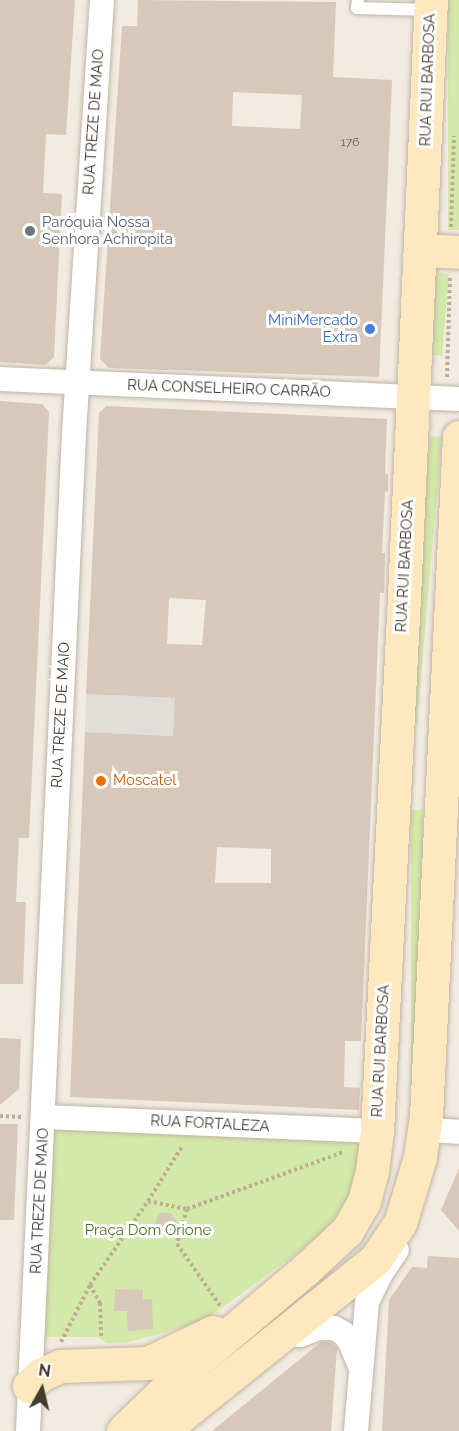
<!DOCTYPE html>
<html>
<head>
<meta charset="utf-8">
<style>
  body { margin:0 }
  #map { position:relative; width:459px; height:1431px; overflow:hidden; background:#f2ebe1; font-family:Raleway,sans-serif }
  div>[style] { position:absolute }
  .green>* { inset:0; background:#d3e9a7; transform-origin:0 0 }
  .parking>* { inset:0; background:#e1deda }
  .building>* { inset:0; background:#d7c8b9 }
  .path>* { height:4px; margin-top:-2px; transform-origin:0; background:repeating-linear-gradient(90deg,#c0ab94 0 3px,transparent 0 6px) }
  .roads { filter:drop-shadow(0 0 2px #c0b4a7) drop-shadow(0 0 2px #c0b4a7) }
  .lane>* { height:12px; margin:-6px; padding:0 6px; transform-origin:6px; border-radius:6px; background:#fff }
  .street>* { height:24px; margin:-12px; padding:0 12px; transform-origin:12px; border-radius:12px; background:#fff }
  .secondary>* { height:33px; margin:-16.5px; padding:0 16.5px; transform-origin:16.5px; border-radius:16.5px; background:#ffe8be }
  .dots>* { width:16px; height:16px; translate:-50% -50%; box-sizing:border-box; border:3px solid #fff; border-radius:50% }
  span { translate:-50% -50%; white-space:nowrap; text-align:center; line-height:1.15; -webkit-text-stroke:6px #fff; paint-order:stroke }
  .number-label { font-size:12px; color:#685e54 }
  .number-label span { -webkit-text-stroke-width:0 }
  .street-label { font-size:15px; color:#433a32 }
  .worship-label { font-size:15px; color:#5b616d }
  .left { translate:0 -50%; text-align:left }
  .shop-label { font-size:15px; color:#366cbe }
  .right { translate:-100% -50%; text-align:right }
  .food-label { font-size:15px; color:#c56008 }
  .park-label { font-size:15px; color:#4c7624 }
  .north { position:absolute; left:12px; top:1359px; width:60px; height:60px; -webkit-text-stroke:4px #fff; paint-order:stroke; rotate:8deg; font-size:16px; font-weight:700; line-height:24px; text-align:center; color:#433a32 }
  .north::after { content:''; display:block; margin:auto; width:21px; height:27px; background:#433a32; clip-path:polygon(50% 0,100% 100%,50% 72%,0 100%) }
</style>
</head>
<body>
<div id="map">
  <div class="green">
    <div style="left:448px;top:0;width:11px;height:230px"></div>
    <div style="left:437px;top:273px;width:12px;height:82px;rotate:5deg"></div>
    <div style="left:430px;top:436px;width:12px;height:287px;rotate:5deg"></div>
    <div style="left:411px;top:810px;width:12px;height:304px"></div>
    <div style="clip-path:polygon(51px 1126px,363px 1138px,353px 1194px,332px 1228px,202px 1322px,129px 1342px,107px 1343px,97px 1337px,41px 1337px)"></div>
  </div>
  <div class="parking">
    <div style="clip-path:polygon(86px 694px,175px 698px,224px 738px,85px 732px)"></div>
  </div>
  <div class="building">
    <div style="clip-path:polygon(0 0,75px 0,66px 135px,46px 134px,43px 193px,62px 194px,54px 357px,46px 365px,0 362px)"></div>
    <div style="clip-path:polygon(evenodd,138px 0,336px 2px,333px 77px,392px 80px,379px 377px,109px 368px,100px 359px,122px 26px,137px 26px,138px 0,233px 92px,302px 95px,300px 129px,232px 126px,233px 92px)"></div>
    <div style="clip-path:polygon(0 401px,42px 404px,49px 412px,29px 838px,19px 838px,16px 902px,26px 902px,23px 984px,0 984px)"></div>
    <div style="clip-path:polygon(evenodd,106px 406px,387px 419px,385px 474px,388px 474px,388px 492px,385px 491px,382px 553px,385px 553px,384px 593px,380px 593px,361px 1041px,345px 1041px,344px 1087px,360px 1088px,359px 1110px,70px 1097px,85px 732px,173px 736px,175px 698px,86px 694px,99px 413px,106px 406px,169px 598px,206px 600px,202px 645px,167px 644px,169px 598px,106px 406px,217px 847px,271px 849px,271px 883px,215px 883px,217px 847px)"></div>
    <div style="clip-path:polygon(0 1038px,21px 1039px,19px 1089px,0 1105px)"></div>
    <div style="clip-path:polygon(0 1124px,18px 1124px,14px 1220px,0 1220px)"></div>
    <div style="clip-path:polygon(459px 1168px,459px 1231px,441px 1210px)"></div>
    <div style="clip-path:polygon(160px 1213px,171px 1213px,177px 1222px,171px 1232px,160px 1231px,155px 1222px)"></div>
    <div style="clip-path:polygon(428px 1256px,459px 1258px,459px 1431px,382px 1431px,389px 1300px,412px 1267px,427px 1268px)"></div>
    <div style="clip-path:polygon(115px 1289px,143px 1290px,143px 1299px,152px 1299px,153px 1329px,128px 1331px,127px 1311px,114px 1311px)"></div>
    <div style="clip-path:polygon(321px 1342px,330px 1342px,337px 1348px,331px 1431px,212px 1431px)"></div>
  </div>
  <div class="path">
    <div style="left:451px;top:227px;width:91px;rotate:-88.1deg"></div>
    <div style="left:447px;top:377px;width:100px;rotate:-88.3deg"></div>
    <div style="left:0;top:1116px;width:21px;rotate:3deg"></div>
    <div style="left:148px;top:1201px;width:40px;rotate:12deg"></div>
    <div style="left:187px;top:1209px;width:167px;rotate:-20deg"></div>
    <div style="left:187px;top:1209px;width:36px;rotate:106deg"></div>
    <div style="left:177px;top:1244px;width:77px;rotate:55.1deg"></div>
    <div style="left:90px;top:1285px;width:21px;rotate:61deg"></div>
    <div style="left:100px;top:1303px;width:36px;rotate:88deg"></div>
    <div style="left:61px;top:1342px;width:64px;rotate:-63deg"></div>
    <div style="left:90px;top:1285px;width:102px;rotate:-55.4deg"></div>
    <div style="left:148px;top:1201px;width:66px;rotate:-58deg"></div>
  </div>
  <div class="roads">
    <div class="lane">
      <div style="left:358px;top:0;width:8px;rotate:97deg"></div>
      <div style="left:357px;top:8px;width:72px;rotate:1.6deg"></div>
    </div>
    <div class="street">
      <div style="left:0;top:379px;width:459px;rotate:2.5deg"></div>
      <div style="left:44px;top:1117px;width:333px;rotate:2.4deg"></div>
      <div style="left:425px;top:1130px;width:34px;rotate:3deg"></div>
      <div style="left:286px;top:1332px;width:14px;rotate:12deg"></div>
      <div style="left:300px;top:1335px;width:19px;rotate:-21deg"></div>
      <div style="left:318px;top:1328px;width:16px"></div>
      <div style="left:334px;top:1328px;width:10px;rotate:29deg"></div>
      <div style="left:343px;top:1333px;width:11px;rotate:52deg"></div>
      <div style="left:350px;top:1342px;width:25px;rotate:67deg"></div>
      <div style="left:28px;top:1431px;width:999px;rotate:-87.36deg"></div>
      <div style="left:74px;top:433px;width:434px;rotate:-86.3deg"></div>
      <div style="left:356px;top:1431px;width:129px;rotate:-85.1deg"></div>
      <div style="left:367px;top:1302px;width:30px;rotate:-64deg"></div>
      <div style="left:380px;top:1275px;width:30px;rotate:-56deg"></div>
    </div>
    <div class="secondary">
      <div style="left:421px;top:250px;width:38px;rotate:3deg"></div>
      <div style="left:29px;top:1386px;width:16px;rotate:-45deg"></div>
      <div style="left:40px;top:1375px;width:22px;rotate:-24deg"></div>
      <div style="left:60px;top:1366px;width:88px;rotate:-2deg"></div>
      <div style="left:148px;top:1363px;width:72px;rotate:-25.5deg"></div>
      <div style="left:123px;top:1431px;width:86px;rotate:-44.1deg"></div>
      <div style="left:185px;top:1371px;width:157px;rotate:-40.1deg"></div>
      <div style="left:305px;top:1270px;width:57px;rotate:-42.9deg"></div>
      <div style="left:347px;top:1231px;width:34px;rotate:-60deg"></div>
      <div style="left:364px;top:1201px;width:31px;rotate:-75deg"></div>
      <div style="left:372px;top:1171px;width:40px;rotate:-82.9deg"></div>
      <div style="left:377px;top:1131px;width:536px;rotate:-87.11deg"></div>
      <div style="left:404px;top:596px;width:597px;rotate:-87.41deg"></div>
      <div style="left:162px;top:1431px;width:273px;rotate:-38.8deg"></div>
      <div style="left:375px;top:1260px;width:45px;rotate:-56deg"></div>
      <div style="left:400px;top:1223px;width:69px;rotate:-73.1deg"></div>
      <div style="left:420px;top:1157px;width:41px;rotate:-81.7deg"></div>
      <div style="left:426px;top:1116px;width:680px;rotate:-87.22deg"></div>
    </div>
  </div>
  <div class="dots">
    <div style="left:30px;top:231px;background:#6b7280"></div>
    <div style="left:370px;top:329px;background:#3f7fe0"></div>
    <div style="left:101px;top:781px;background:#e8710a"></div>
  </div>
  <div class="number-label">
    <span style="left:350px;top:143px">176</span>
  </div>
  <div class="street-label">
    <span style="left:428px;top:80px;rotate:-88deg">RUA RUI BARBOSA</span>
    <span style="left:94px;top:122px;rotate:-86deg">RUA TREZE DE MAIO</span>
    <span style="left:229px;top:389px;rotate:2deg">RUA CONSELHEIRO CARRÃO</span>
    <span style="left:405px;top:566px;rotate:-87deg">RUA RUI BARBOSA</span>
    <span style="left:61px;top:715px;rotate:-87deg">RUA TREZE DE MAIO</span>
    <span style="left:381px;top:1051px;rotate:-87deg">RUA RUI BARBOSA</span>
    <span style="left:210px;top:1124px;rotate:3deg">RUA FORTALEZA</span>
    <span style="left:40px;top:1201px;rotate:-87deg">RUA TREZE DE MAIO</span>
  </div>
  <div class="worship-label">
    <span class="left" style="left:42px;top:231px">Paróquia Nossa<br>Senhora Achiropita</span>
  </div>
  <div class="shop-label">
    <span class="right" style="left:358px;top:329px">MiniMercado<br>Extra</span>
  </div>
  <div class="food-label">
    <span class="left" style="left:113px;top:781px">Moscatel</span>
  </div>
  <div class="park-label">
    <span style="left:148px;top:1231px">Praça Dom Orione</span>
  </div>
  <div class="north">N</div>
</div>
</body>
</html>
